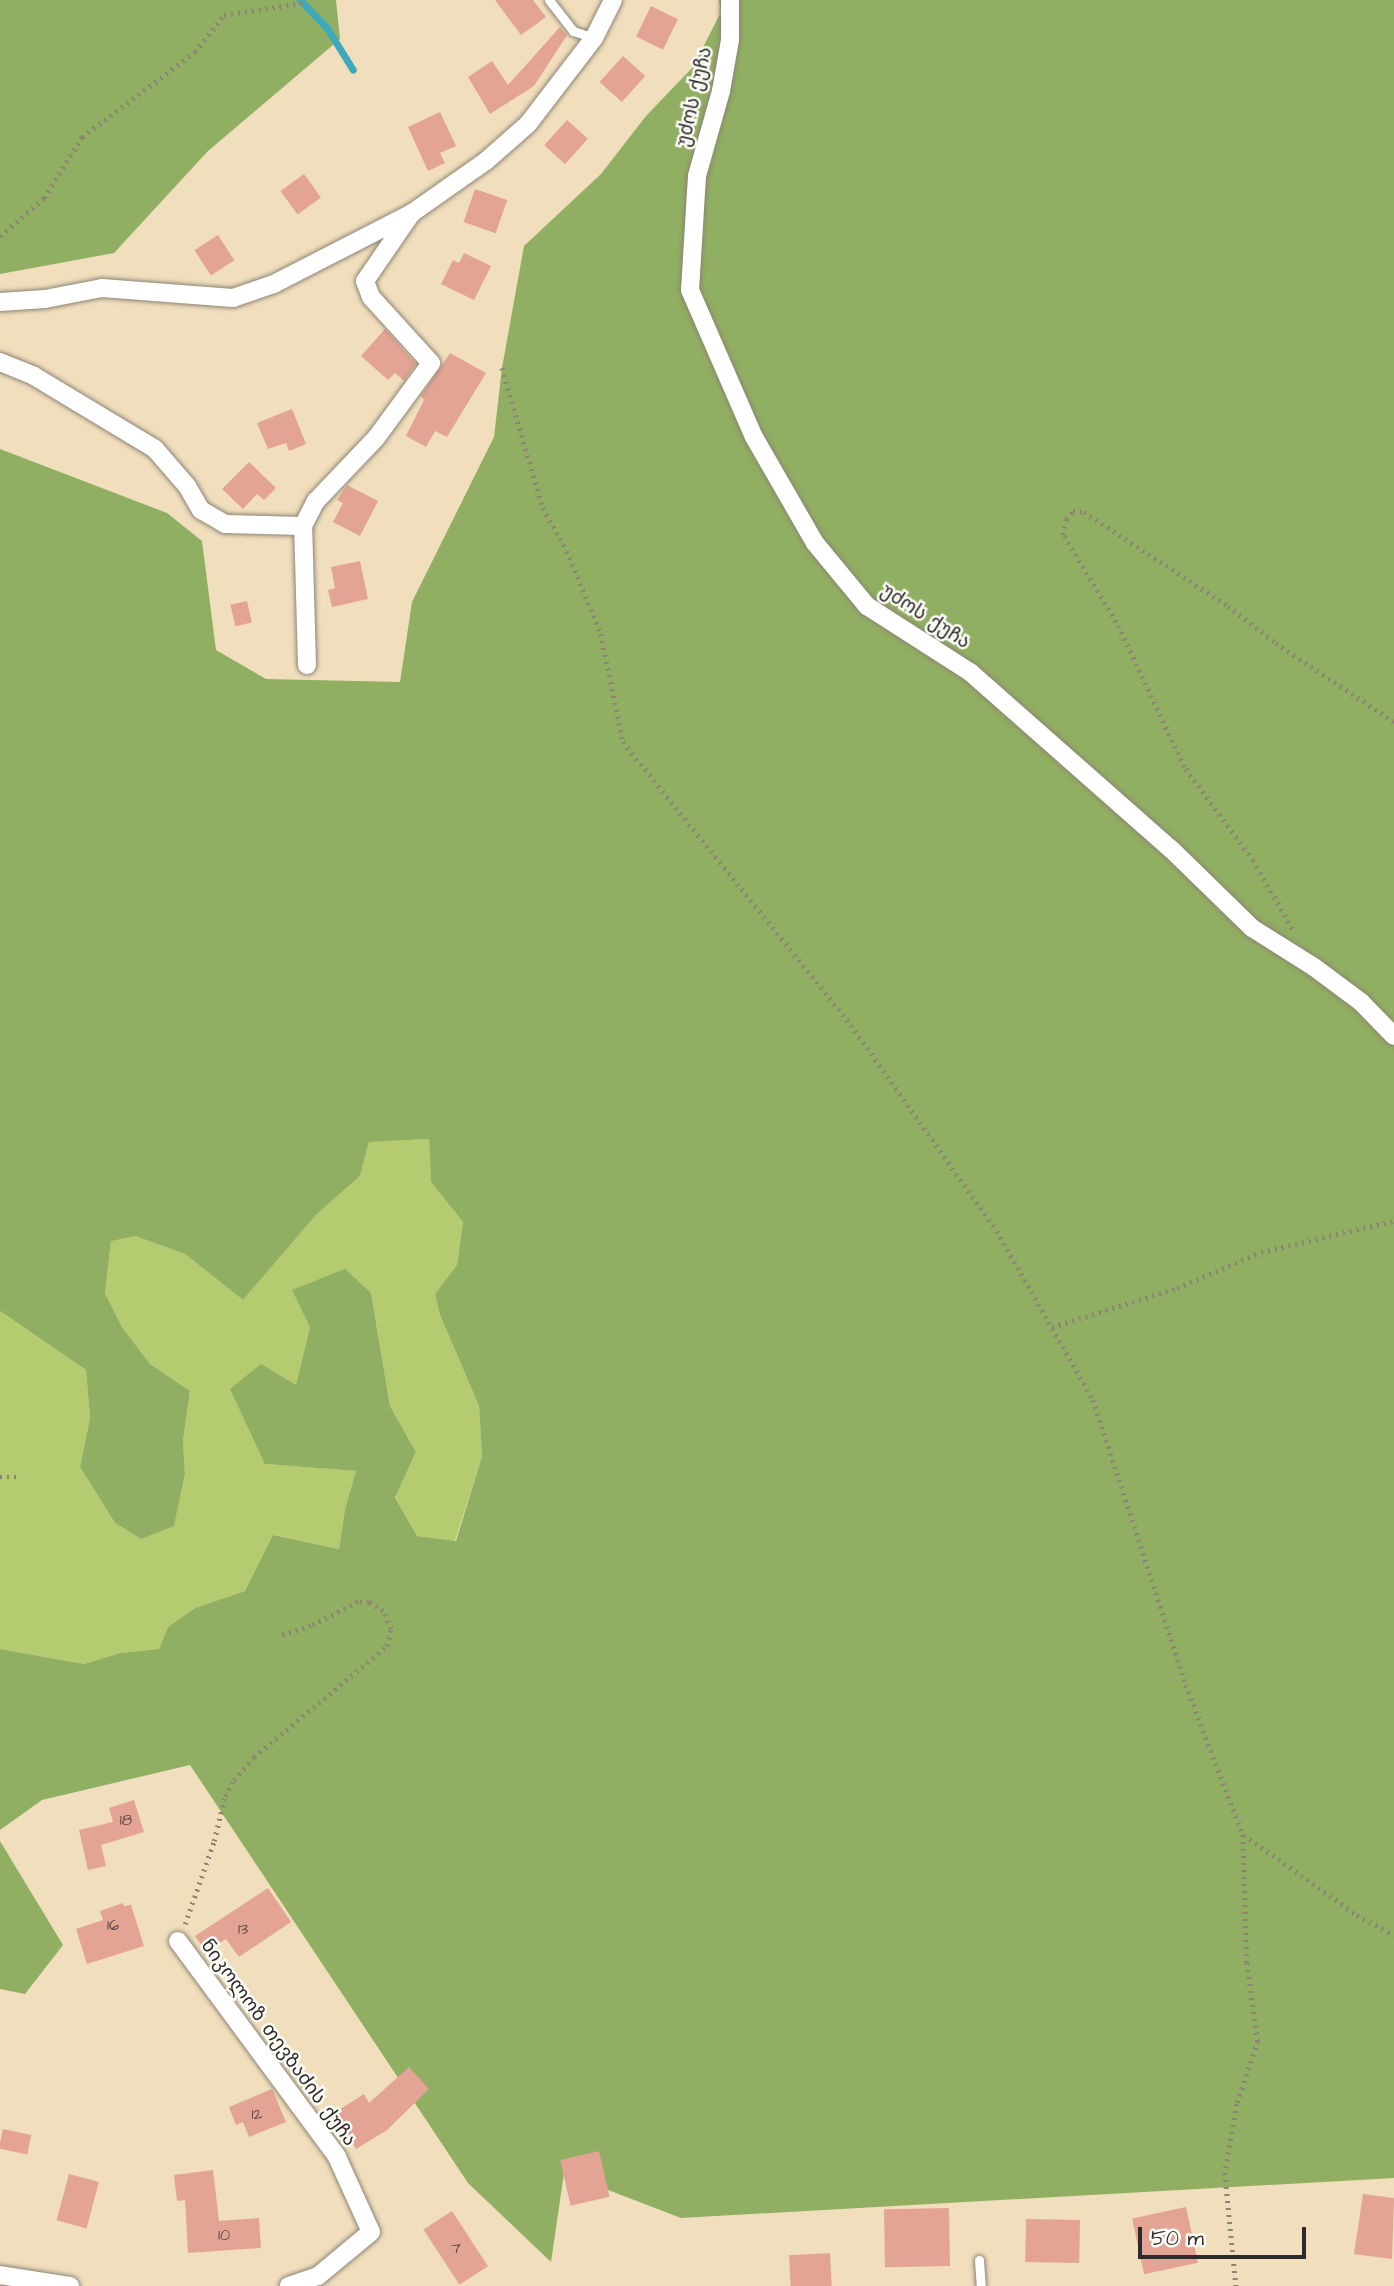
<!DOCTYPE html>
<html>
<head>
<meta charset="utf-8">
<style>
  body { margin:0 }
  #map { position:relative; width:1394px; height:2286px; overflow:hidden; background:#f0debd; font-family:"Architects Daughter","Noto Sans Georgian",sans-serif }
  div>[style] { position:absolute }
  .green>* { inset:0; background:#b5cb70 }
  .forest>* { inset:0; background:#90af62 }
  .stream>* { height:7px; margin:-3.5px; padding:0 3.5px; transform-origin:3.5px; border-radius:3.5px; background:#3daabb }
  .building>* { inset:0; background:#e3a496; transform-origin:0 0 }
  .path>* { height:4.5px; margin-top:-2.25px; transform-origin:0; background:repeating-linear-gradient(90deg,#8e8474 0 2px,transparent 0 7px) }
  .roads { filter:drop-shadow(0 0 2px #8e8474) drop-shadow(0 0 2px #8e8474) }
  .lane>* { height:9px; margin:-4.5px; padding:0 4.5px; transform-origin:4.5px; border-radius:4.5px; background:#fff }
  .street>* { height:18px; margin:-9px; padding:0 9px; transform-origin:9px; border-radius:9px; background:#fff }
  span { translate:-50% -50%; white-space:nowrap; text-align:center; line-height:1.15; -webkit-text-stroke:5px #fdfcf7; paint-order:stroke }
  .number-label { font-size:16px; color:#594946 }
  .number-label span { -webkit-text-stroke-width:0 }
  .street-label { font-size:19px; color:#2b2b2b }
  .scale { position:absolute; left:1138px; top:2227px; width:168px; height:32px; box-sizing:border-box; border:4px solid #2b2b2b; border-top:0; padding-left:9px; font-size:21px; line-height:24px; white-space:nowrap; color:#2b2b2b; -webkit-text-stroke:5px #fdfcf7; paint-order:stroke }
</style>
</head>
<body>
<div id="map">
  <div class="green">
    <div style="clip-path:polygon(429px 1139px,431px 1182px,463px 1222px,457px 1265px,435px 1294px,440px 1315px,479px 1406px,482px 1456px,455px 1541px,417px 1536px,395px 1496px,416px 1452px,390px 1406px,371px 1293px,310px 1327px,296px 1385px,265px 1464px,356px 1471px,345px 1509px,339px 1549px,274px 1535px,245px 1591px,195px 1608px,168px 1627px,159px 1649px,120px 1653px,84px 1664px,0 1649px,0 1311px,86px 1370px,90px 1418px,80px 1467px,115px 1523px,141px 1539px,174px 1525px,185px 1474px,183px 1441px,190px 1391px,150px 1364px,122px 1327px,105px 1293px,111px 1240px,135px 1236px,185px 1254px,243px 1300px,316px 1215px,360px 1176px,369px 1142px)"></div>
  </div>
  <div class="forest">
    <div style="clip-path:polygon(0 0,336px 0,340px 39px,208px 151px,114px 253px,0 274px)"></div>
    <div style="clip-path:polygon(719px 0,1394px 0,1394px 2178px,681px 2218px,564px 2173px,551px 2262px,468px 2183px,190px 1765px,42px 1800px,0 1830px,0 1649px,84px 1664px,120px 1653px,159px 1649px,168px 1627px,195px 1608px,245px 1591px,273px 1535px,339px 1549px,345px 1509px,356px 1471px,265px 1464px,230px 1389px,261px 1364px,296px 1385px,310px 1327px,292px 1290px,345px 1269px,371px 1293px,390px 1406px,416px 1452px,395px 1497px,417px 1536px,456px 1541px,482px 1456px,479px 1406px,440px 1315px,435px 1294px,457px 1265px,463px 1222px,431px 1182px,429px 1139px,369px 1142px,360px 1176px,316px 1215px,243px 1300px,185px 1254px,135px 1236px,111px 1241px,105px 1293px,122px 1327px,150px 1364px,190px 1391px,183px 1441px,185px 1474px,174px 1526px,141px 1539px,115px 1523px,80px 1467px,90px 1418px,86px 1370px,0 1311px,0 449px,167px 513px,202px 541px,216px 650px,266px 679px,400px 682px,412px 602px,494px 437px,502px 368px,524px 246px,601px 174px,646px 116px,693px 67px,721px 12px)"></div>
    <div style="clip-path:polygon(0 1841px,63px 1945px,25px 1994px,0 1989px)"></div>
  </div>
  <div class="stream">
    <div style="left:300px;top:0;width:39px;rotate:46deg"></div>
    <div style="left:327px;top:28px;width:49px;rotate:58.2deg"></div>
  </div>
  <div class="building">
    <div style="clip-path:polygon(495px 0,533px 0,546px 17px,521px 35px)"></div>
    <div style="left:651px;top:6px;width:30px;height:34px;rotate:26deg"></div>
    <div style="clip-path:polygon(560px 27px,567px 35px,534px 86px,490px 114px,468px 77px,492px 61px,508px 85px)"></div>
    <div style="left:623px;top:56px;width:30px;height:35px;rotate:42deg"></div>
    <div style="clip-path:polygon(440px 112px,456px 146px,440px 153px,445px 163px,428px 171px,408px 127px)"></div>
    <div style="left:567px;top:120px;width:28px;height:34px;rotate:42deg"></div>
    <div style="left:304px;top:174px;width:29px;height:29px;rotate:54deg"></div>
    <div style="left:475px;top:189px;width:34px;height:35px;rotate:19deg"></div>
    <div style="left:218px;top:235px;width:30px;height:28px;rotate:57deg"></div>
    <div style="clip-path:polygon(464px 253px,491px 266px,474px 300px,441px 284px,453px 260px,459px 263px)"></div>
    <div style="clip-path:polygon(385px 329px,416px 364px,404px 381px,395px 373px,388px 380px,361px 356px)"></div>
    <div style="clip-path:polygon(450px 353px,486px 373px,447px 437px,435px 431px,426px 447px,406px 436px,424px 400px,421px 396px)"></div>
    <div style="clip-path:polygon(292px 409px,306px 444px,289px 451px,286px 443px,268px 449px,257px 423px)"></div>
    <div style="clip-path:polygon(249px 462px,276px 488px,264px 500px,257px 494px,243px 509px,222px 489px)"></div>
    <div style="clip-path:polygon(347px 485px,378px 501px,360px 536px,333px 522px,343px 503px,337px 500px)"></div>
    <div style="clip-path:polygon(360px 561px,368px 599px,332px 607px,328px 590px,335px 588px,331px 567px)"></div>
    <div style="left:247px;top:601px;width:22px;height:17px;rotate:77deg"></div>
    <div style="clip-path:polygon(134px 1800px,144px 1832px,101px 1845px,106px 1866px,88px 1870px,79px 1830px,113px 1822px,109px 1808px)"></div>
    <div style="clip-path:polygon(268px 1888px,291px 1922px,239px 1957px,226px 1939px,206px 1952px,195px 1936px)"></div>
    <div style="clip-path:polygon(123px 1903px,124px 1906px,131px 1905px,144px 1946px,87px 1964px,76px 1929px,103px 1920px,100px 1911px)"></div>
    <div style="clip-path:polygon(409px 2067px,429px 2089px,387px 2130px,356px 2149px,334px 2113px,364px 2094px,369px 2103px)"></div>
    <div style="clip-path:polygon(272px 2089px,286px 2122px,249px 2137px,243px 2122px,236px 2125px,229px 2107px)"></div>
    <div style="left:3px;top:2129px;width:29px;height:20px;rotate:12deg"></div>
    <div style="left:599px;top:2151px;width:47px;height:40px;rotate:77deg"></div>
    <div style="clip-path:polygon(213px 2170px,219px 2221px,259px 2218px,261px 2248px,188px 2253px,185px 2200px,177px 2201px,174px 2175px)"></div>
    <div style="left:69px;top:2174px;width:31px;height:48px;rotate:15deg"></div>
    <div style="clip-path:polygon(1363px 2194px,1394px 2198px,1392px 2259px,1354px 2254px)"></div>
    <div style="left:1186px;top:2207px;width:57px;height:55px;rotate:78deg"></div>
    <div style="left:949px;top:2208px;width:58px;height:65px;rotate:89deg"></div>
    <div style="left:452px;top:2211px;width:66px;height:34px;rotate:57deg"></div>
    <div style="left:1026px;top:2219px;width:54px;height:43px;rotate:1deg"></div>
    <div style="left:830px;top:2253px;width:33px;height:41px;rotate:87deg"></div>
  </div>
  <div class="path">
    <div style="left:0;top:236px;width:58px;rotate:-40.8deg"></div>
    <div style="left:44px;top:198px;width:72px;rotate:-58.1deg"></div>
    <div style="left:82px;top:137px;width:141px;rotate:-37deg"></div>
    <div style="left:195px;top:52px;width:47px;rotate:-51.9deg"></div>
    <div style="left:224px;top:15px;width:78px;rotate:-8.9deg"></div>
    <div style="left:301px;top:3px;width:4px;rotate:-56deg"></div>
    <div style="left:502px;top:368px;width:146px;rotate:73.7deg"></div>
    <div style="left:543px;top:508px;width:49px;rotate:60.8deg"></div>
    <div style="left:567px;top:551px;width:90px;rotate:67.7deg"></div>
    <div style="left:601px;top:634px;width:110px;rotate:78.5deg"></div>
    <div style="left:623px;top:742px;width:363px;rotate:51.1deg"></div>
    <div style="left:851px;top:1025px;width:252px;rotate:54.7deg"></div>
    <div style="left:997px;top:1231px;width:194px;rotate:60.4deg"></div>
    <div style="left:1093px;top:1400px;width:300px;rotate:71.9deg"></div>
    <div style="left:1186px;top:1685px;width:160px;rotate:69.2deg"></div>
    <div style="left:1243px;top:1835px;width:128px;rotate:88.2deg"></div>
    <div style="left:1247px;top:1963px;width:79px;rotate:82deg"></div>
    <div style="left:1258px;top:2041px;width:66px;rotate:108.4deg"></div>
    <div style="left:1237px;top:2104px;width:70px;rotate:99.9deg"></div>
    <div style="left:1225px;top:2173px;width:114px;rotate:84.4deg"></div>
    <div style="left:1292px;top:929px;width:78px;rotate:-119.8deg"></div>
    <div style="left:1253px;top:861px;width:117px;rotate:-126.3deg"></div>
    <div style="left:1184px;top:767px;width:160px;rotate:-115.1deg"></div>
    <div style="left:1116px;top:622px;width:102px;rotate:-121.3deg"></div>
    <div style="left:1063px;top:535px;width:16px;rotate:-79deg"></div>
    <div style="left:1066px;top:519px;width:11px;rotate:-49deg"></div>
    <div style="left:1073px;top:511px;width:11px;rotate:5deg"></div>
    <div style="left:1084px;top:512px;width:172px;rotate:33.1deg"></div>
    <div style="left:1228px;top:606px;width:61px;rotate:37.6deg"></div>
    <div style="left:1276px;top:643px;width:142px;rotate:33.8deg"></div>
    <div style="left:1052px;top:1327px;width:131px;rotate:-17.3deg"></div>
    <div style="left:1177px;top:1288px;width:91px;rotate:-23.2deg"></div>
    <div style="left:1261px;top:1252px;width:137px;rotate:-13.1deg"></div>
    <div style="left:0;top:1477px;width:16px"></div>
    <div style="left:1244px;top:1835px;width:138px;rotate:35.3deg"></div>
    <div style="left:1357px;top:1915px;width:42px;rotate:28.4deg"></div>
    <div style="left:185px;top:1924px;width:88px;rotate:-70.7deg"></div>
    <div style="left:214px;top:1841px;width:46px;rotate:-76.3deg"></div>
    <div style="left:225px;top:1796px;width:18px;rotate:-61deg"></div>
    <div style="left:234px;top:1780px;width:30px;rotate:-49deg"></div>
    <div style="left:254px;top:1757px;width:173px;rotate:-39.8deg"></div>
    <div style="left:387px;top:1646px;width:17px;rotate:-77deg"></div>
    <div style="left:391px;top:1629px;width:20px;rotate:-114deg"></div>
    <div style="left:383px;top:1611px;width:17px;rotate:-147deg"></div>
    <div style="left:369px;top:1602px;width:11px;rotate:180deg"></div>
    <div style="left:358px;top:1602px;width:53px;rotate:152.9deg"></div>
    <div style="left:311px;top:1626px;width:31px;rotate:163deg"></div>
  </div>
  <div class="roads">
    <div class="lane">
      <div style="left:549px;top:0;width:39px;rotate:52deg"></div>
      <div style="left:573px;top:31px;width:22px;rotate:18deg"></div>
      <div style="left:979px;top:2260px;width:26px;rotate:86deg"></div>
    </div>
    <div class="street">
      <div style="left:730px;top:0;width:40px;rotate:90deg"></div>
      <div style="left:730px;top:40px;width:52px;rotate:100deg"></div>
      <div style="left:721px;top:91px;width:88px;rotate:105.8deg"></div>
      <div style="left:697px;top:176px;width:114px;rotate:93.5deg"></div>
      <div style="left:690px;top:290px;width:160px;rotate:66.5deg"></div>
      <div style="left:754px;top:437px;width:122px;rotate:60.1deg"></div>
      <div style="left:815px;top:543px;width:82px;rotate:50.5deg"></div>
      <div style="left:867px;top:606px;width:122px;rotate:32.7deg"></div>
      <div style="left:970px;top:672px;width:268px;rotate:41.4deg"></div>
      <div style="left:1171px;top:849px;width:113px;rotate:44.3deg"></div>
      <div style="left:1252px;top:928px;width:73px;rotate:32.2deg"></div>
      <div style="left:1314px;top:967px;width:59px;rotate:36.7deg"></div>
      <div style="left:1361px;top:1002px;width:47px;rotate:45.9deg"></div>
      <div style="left:0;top:302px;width:45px;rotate:-3.8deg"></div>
      <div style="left:45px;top:299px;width:58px;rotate:-10.9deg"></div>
      <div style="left:102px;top:288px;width:131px;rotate:4.4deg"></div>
      <div style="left:233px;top:298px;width:43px;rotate:-18.9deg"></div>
      <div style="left:274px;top:284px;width:155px;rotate:-27.2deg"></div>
      <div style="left:412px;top:213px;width:90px;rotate:-35.1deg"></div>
      <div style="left:486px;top:161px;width:56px;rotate:-41.4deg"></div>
      <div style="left:528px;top:124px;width:108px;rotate:-52.5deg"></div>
      <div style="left:594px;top:38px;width:42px;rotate:-63.4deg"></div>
      <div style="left:0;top:362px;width:37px;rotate:22deg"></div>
      <div style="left:34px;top:376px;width:141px;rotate:31.1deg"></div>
      <div style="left:155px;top:449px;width:49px;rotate:49.1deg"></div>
      <div style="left:187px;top:486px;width:28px;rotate:60deg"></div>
      <div style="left:201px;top:510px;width:28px;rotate:30deg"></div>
      <div style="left:225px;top:524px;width:78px;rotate:1.5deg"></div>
      <div style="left:307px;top:665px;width:139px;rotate:-91.6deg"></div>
      <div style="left:303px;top:526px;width:28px;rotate:-63deg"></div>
      <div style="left:316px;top:501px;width:87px;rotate:-46.4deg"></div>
      <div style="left:376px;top:438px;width:93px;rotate:-53.7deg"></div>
      <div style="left:431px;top:363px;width:89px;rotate:-132.3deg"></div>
      <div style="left:371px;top:297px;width:17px;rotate:-111deg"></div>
      <div style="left:365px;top:281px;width:81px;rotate:-55.5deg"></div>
      <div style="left:178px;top:1941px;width:268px;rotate:53.6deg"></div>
      <div style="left:337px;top:2157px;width:82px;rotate:65.6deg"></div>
      <div style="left:371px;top:2232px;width:69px;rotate:140.3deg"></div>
      <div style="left:318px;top:2276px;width:31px;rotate:161deg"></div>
      <div style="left:0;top:2275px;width:71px;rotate:8.9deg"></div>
    </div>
  </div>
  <div class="number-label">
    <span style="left:126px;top:1820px">18</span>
    <span style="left:113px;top:1925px">16</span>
    <span style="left:243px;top:1929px">13</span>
    <span style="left:257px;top:2114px">12</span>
    <span style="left:224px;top:2235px">10</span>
    <span style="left:456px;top:2248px">7</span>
  </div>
  <div class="street-label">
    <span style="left:695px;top:97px;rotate:-77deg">უძოს ქუჩა</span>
    <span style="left:925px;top:617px;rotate:33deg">უძოს ქუჩა</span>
    <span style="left:278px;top:2043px;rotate:54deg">ნიკოლოზ თევზაძის ქუჩა</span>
  </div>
  <div class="scale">50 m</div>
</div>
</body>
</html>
